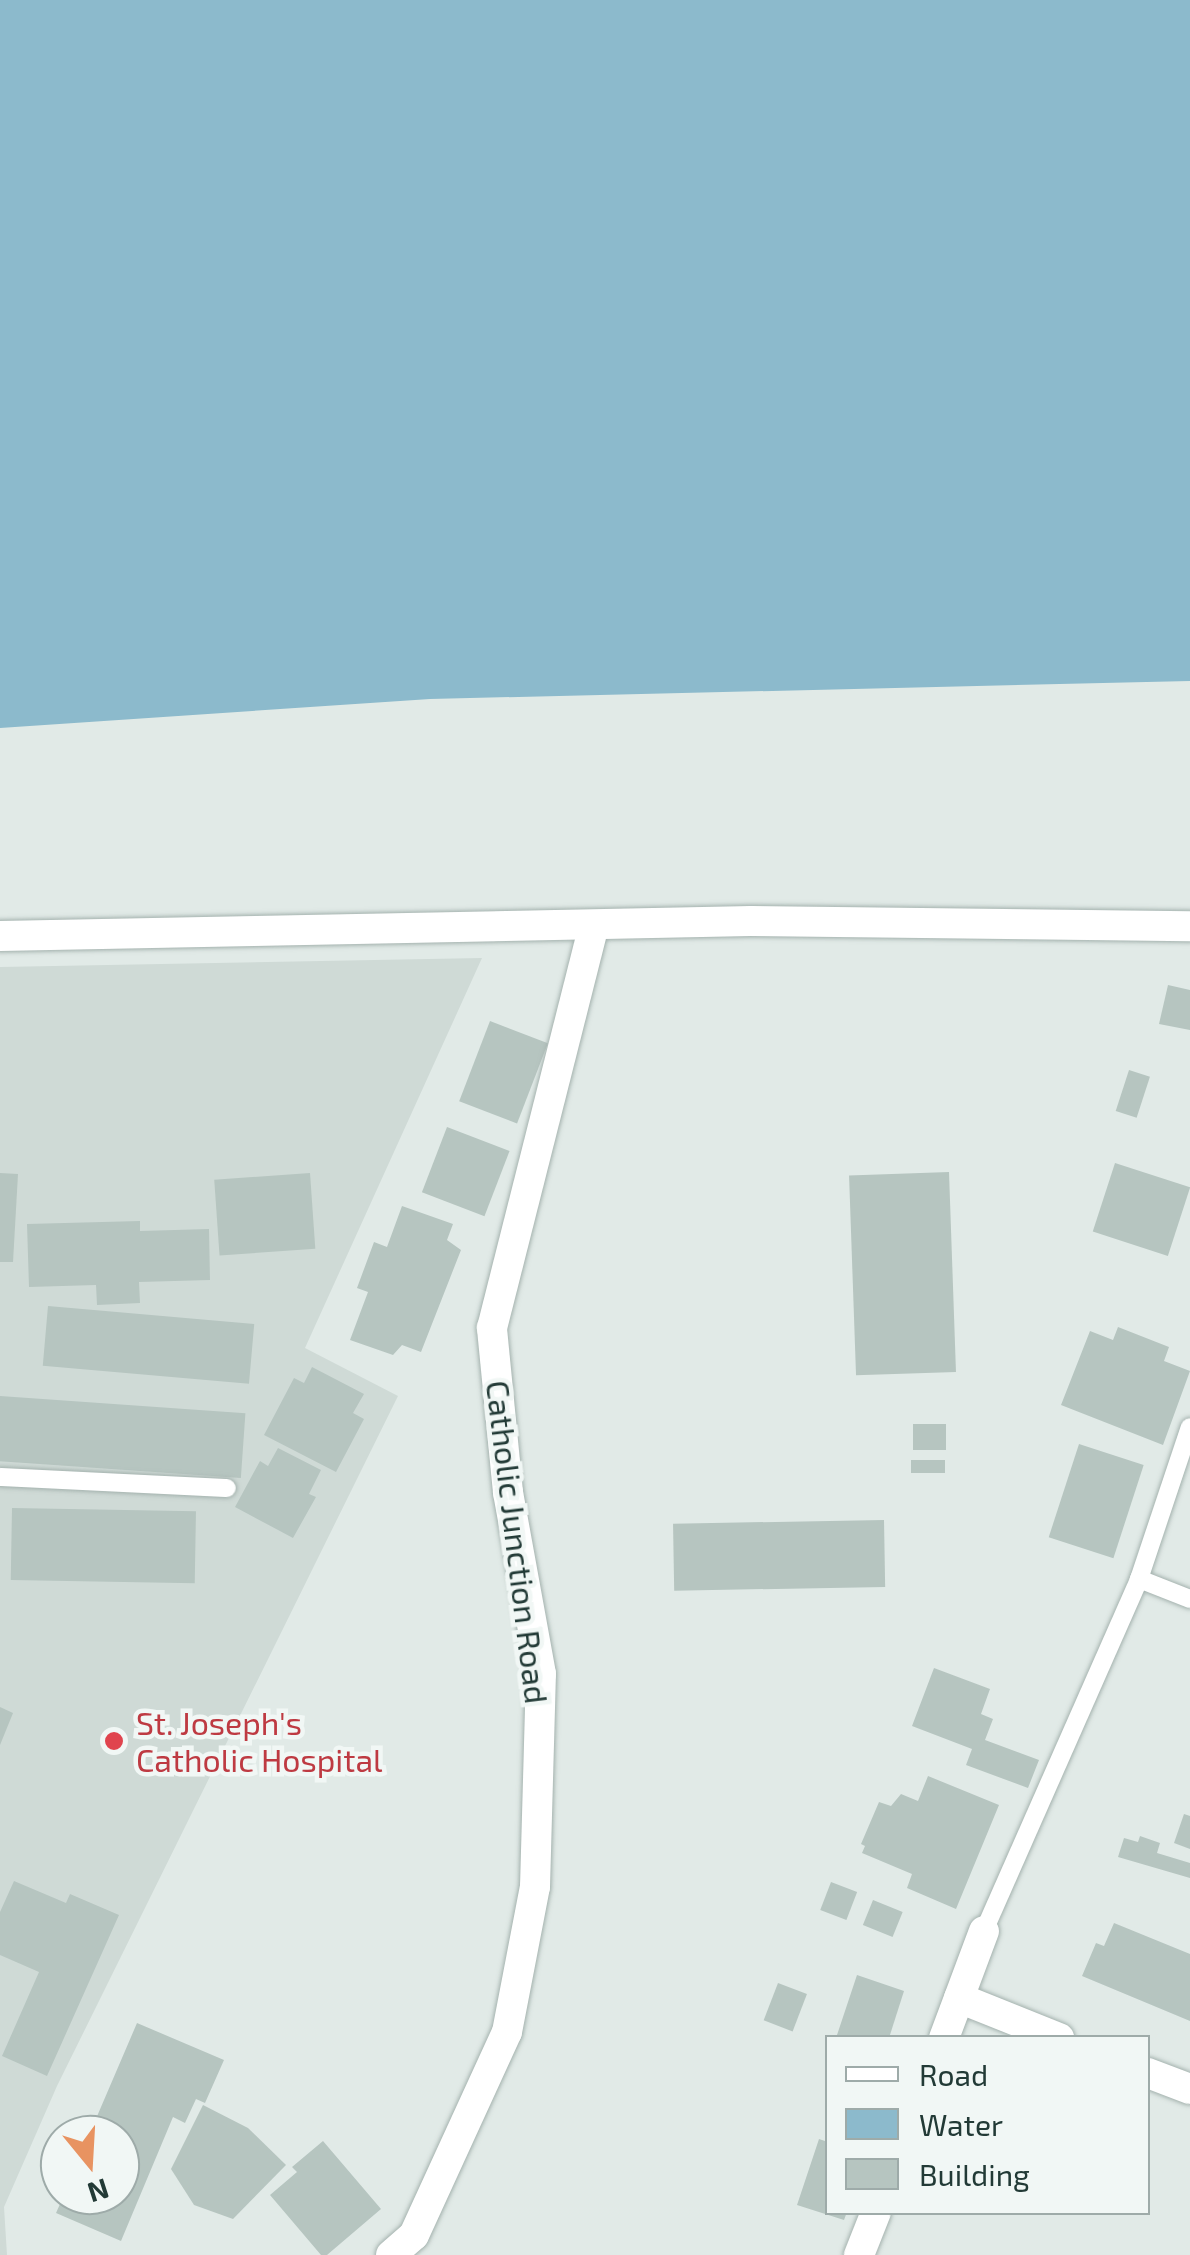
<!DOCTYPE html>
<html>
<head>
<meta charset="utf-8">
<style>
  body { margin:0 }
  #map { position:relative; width:1190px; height:2255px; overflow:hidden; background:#e1eae7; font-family:"Exo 2",sans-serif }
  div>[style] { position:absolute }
  .built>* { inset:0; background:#cfdad6 }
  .water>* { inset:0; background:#8cbacc }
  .building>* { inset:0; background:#b6c5c0; transform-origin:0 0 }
  .roads { filter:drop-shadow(0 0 2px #a4b2ae) drop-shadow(0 0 2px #a4b2ae) }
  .service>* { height:18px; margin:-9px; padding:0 9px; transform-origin:9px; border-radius:9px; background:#fff }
  .minor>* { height:30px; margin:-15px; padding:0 15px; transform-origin:15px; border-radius:15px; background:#fff }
  .dots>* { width:28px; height:28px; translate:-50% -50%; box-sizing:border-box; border:5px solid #f1f7f5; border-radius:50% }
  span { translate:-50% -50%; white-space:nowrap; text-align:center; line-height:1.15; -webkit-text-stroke:9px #f1f7f5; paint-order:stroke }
  .street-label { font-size:32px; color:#223a36 }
  .health-label { font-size:32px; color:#be3a42 }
  .left { translate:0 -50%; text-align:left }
  .legend { position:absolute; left:825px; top:2035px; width:325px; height:180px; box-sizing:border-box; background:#f1f7f5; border:2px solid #9eaba9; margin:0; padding:12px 18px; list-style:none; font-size:30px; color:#223a36 }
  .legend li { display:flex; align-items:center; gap:20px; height:50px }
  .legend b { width:50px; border:2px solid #9eaba9 }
  .north { position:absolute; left:40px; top:2115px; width:100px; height:100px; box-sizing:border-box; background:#f1f7f5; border:2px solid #9eaba9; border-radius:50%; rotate:162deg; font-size:28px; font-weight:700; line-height:40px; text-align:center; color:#223a36 }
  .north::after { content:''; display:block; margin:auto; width:35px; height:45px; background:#e89361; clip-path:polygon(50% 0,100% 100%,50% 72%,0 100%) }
</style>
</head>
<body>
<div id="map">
  <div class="built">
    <div style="clip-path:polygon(482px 958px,305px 1348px,398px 1396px,57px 2086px,4px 2207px,7px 2255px,0 2255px,0 967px)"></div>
  </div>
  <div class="water">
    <div style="clip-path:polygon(0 0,1190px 0,1190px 681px,430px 699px,0 728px)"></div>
  </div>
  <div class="building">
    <div style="clip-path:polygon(1168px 985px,1190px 990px,1190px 1030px,1159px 1024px)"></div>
    <div style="left:490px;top:1021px;width:62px;height:86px;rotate:21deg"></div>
    <div style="left:1129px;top:1070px;width:22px;height:43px;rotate:18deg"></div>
    <div style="left:447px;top:1127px;width:67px;height:70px;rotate:21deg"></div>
    <div style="left:1115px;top:1163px;width:79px;height:72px;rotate:18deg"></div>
    <div style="left:949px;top:1172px;width:200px;height:100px;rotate:88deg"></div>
    <div style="clip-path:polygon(0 1173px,18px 1174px,13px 1262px,0 1262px)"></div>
    <div style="left:310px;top:1173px;width:76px;height:96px;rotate:86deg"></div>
    <div style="clip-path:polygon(402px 1206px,453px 1224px,447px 1240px,461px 1250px,421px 1352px,402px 1345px,393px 1355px,350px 1340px,368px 1292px,357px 1288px,374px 1242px,387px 1247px)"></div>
    <div style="clip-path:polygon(140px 1221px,140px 1231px,209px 1229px,210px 1280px,139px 1282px,140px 1303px,97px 1305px,96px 1285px,29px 1287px,27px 1224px)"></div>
    <div style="left:48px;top:1306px;width:207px;height:60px;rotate:5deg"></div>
    <div style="clip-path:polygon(1118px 1327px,1169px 1347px,1164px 1361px,1190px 1371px,1163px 1445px,1061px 1405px,1090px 1331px,1113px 1340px)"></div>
    <div style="clip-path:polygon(312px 1367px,364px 1394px,353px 1413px,364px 1419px,336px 1472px,264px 1435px,294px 1378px,304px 1383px)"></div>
    <div style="left:0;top:1396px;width:246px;height:65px;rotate:4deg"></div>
    <div style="left:913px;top:1424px;width:33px;height:26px"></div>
    <div style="left:1079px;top:1444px;width:68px;height:98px;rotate:18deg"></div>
    <div style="clip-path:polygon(278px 1448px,321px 1470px,309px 1494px,316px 1497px,293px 1538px,235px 1507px,260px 1461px,268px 1466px)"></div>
    <div style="left:945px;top:1460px;width:13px;height:34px;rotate:90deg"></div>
    <div style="left:12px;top:1508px;width:184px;height:72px;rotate:1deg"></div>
    <div style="left:884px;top:1520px;width:67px;height:211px;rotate:89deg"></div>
    <div style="clip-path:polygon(934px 1668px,990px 1689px,981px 1714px,993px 1719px,985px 1740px,1039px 1760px,1028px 1788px,966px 1765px,972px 1749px,912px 1726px)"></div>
    <div style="clip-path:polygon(0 1707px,13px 1713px,0 1745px)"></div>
    <div style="clip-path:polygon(928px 1776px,999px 1805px,956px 1909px,907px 1888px,912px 1874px,862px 1853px,865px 1846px,861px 1844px,879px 1802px,891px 1806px,901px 1794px,918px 1801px)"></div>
    <div style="clip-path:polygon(1184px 1814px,1190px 1816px,1190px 1849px,1174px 1843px)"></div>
    <div style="clip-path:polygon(1140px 1836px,1160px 1843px,1157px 1853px,1190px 1863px,1190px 1878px,1118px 1857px,1124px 1838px,1138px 1842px)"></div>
    <div style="clip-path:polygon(14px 1881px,66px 1903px,70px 1894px,119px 1915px,47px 2076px,2px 2056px,39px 1972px,0 1955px,0 1912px)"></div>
    <div style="left:831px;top:1882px;width:28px;height:30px;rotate:21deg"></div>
    <div style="left:873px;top:1900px;width:32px;height:27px;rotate:22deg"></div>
    <div style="clip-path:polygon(1114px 1923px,1190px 1954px,1190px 2021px,1082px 1976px,1096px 1943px,1104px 1946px)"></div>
    <div style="clip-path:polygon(857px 1975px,904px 1991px,889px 2038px,837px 2035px)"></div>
    <div style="left:778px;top:1983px;width:31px;height:40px;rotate:21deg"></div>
    <div style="clip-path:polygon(137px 2023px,224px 2060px,205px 2103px,196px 2099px,185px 2123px,173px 2117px,121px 2241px,56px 2213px,64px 2195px,120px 2195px,120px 2135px,89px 2135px)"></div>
    <div style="clip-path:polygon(203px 2105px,248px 2128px,286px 2165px,233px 2219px,194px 2205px,171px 2169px)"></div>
    <div style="clip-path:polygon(819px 2139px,828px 2142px,828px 2212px,847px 2212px,844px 2220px,797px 2205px)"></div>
    <div style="clip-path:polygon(323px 2141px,381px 2209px,327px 2255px,321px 2255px,270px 2195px,297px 2172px,292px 2167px)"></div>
  </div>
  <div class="roads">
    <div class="service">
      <div style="left:0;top:1477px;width:227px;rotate:2.8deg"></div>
      <div style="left:1139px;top:1579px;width:55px;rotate:21.4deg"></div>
      <div style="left:984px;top:1931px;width:385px;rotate:-66.2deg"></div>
      <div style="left:1139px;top:1579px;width:160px;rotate:-71.5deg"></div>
    </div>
    <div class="minor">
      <div style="left:0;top:936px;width:751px;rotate:-1.14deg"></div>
      <div style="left:751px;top:921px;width:439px;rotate:0.7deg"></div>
      <div style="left:959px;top:1998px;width:108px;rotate:21.8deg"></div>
      <div style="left:944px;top:2038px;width:114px;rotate:-69.5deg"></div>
      <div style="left:1148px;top:2073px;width:45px;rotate:20.9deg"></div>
      <div style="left:391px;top:2255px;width:30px;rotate:-41deg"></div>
      <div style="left:414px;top:2235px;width:223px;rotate:-65.4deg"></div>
      <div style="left:507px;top:2032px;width:148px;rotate:-79.1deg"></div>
      <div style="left:535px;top:1887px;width:213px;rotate:-88.4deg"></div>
      <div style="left:541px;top:1674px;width:185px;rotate:-100.3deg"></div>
      <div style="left:508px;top:1492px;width:165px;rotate:-95.6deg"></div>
      <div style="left:492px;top:1328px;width:413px;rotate:-75.8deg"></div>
      <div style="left:859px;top:2255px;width:46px;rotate:-68.4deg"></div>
    </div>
  </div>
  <div class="dots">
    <div style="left:114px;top:1741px;background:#e0444e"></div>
  </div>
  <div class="street-label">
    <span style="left:518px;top:1542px;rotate:83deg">Catholic Junction Road</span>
  </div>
  <div class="health-label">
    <span class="left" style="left:136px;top:1741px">St. Joseph's<br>Catholic Hospital</span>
  </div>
  <ul class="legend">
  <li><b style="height:12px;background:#fff"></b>Road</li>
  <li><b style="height:28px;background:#8cbacc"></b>Water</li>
  <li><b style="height:28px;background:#b6c5c0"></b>Building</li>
  </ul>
  <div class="north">N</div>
</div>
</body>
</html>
